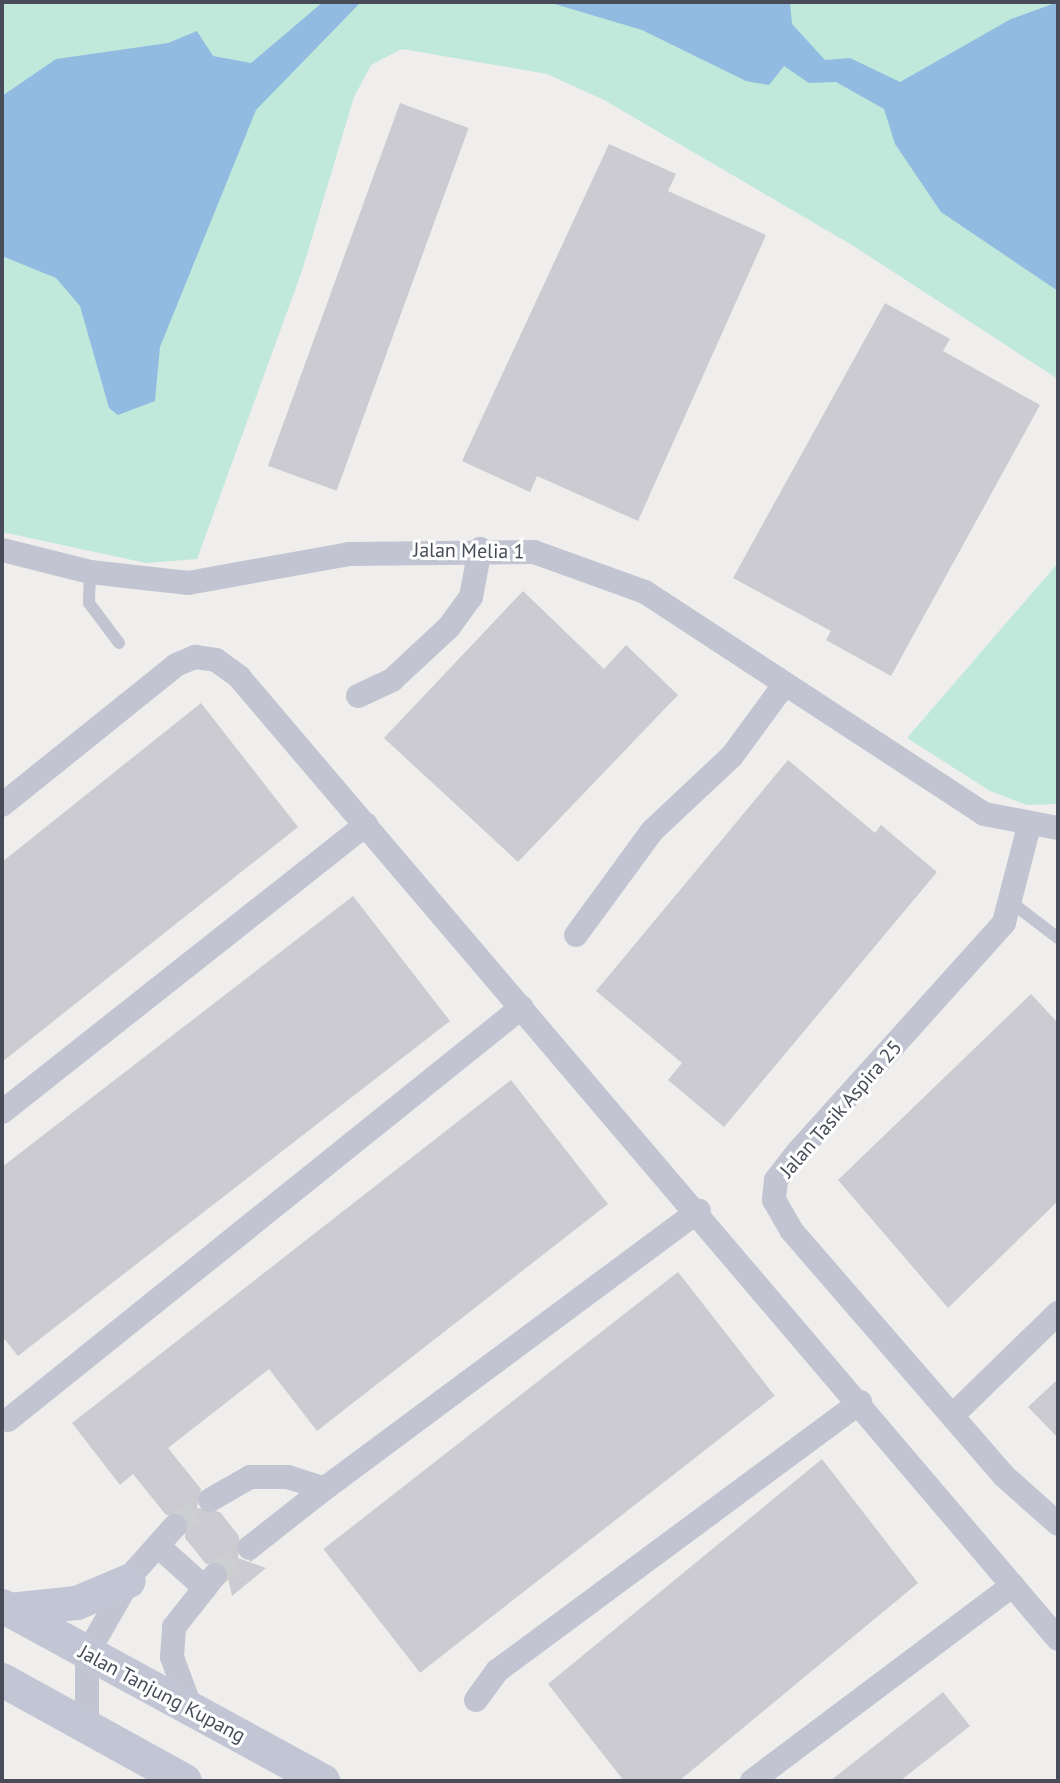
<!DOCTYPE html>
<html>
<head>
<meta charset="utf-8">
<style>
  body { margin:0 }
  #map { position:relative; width:1060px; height:1783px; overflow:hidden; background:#efeeed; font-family:"PT Sans",sans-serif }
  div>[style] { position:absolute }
  .green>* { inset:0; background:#c0e9db }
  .water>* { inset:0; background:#91bbe1 }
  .building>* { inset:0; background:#cbcbd1; transform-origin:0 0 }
  .street-tunnel>* { height:24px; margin-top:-12px; transform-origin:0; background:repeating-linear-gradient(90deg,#cdcecf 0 24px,transparent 0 36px) }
  .lane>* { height:12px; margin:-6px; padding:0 6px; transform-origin:6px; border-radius:6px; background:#c2c5d1 }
  .street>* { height:24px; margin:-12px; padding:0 12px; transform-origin:12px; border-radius:12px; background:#c2c5d1 }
  .secondary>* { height:34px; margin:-17px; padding:0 17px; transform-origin:17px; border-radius:17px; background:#c2c5d4 }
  span { translate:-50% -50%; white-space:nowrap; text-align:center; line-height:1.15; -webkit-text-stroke:6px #fff; paint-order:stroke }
  .street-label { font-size:20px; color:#474c58 }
  .frame { position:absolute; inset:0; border:4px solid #474c58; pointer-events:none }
</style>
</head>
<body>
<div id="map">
  <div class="green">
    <div style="clip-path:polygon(1058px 2px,1058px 379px,852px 245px,604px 100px,547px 74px,402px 49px,371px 65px,354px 97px,302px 271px,197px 559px,146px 563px,2px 532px,2px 3px)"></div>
    <div style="clip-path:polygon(1058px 563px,1058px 804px,1027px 805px,990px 791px,907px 738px)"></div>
  </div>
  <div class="water">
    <div style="clip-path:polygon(323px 2px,361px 2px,256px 110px,160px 347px,155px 401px,118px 415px,109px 408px,80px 306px,56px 278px,2px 256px,2px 96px,56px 59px,168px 43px,197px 31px,213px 56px,251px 63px)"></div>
    <div style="clip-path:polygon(548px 2px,790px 2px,792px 24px,825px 60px,850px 58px,900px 82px,1011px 19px,1058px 2px,1058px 291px,941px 212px,895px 144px,884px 109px,836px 82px,809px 83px,784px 66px,769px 85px,746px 81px,642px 30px)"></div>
  </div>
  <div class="building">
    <div style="left:400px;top:103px;width:73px;height:386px;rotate:20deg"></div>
    <div style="clip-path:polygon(609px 144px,676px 174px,668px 191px,766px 235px,638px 521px,537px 476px,530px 492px,462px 461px)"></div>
    <div style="clip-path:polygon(885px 303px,950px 339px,943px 351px,1040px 405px,891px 676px,826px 640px,831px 631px,733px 578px)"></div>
    <div style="clip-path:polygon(523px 591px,604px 669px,626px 645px,678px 695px,518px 862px,384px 738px)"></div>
    <div style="clip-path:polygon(201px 703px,298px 827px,2px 1062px,2px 862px)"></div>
    <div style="clip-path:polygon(788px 760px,875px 833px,881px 825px,937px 872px,724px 1127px,668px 1080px,682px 1063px,596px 991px)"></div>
    <div style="clip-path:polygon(353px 896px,450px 1021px,18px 1356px,2px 1336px,2px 1167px)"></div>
    <div style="clip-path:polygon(1031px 994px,1058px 1023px,1058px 1201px,948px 1308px,838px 1180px)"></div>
    <div style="clip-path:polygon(511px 1080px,608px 1204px,317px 1431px,269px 1369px,168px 1448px,201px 1489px,197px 1508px,220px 1512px,239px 1536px,238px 1558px,266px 1568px,232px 1596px,225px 1564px,206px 1564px,185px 1538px,186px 1515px,166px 1515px,133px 1474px,120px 1485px,72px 1423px)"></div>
    <div style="left:678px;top:1272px;width:157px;height:450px;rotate:52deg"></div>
    <div style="clip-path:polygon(1058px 1379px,1058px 1438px,1028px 1407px)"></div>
    <div style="clip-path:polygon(822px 1459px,918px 1583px,679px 1781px,624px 1781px,548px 1684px)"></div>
    <div style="clip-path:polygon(943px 1692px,970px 1726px,900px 1781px,830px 1781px)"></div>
  </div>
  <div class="street-tunnel">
    <div style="left:175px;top:1526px;width:44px;rotate:-36.6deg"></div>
    <div style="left:215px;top:1575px;width:43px;rotate:-38.5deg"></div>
  </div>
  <div class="lane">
    <div style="left:90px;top:572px;width:31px;rotate:92deg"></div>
    <div style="left:89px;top:603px;width:50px;rotate:53.1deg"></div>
    <div style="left:1011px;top:902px;width:59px;rotate:37.5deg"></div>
  </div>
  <div class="street">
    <div style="left:2px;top:550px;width:91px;rotate:14deg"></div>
    <div style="left:90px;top:572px;width:99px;rotate:6.4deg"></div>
    <div style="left:188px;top:583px;width:164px;rotate:-10.2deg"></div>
    <div style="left:349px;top:554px;width:185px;rotate:-0.6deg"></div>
    <div style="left:534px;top:552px;width:118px;rotate:19.8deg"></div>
    <div style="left:645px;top:592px;width:405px;rotate:33.2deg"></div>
    <div style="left:984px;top:814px;width:75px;rotate:10.7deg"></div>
    <div style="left:358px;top:696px;width:38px;rotate:-25deg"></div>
    <div style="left:392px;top:680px;width:78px;rotate:-42.9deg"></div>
    <div style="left:449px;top:627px;width:37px;rotate:-54deg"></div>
    <div style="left:471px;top:597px;width:49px;rotate:-79.4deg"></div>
    <div style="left:2px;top:805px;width:223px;rotate:-38.8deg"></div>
    <div style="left:176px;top:665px;width:21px;rotate:-23deg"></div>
    <div style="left:195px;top:657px;width:21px;rotate:8deg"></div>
    <div style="left:216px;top:660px;width:29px;rotate:36deg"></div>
    <div style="left:239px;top:677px;width:1263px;rotate:49.59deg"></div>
    <div style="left:1029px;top:826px;width:100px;rotate:104.5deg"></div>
    <div style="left:1004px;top:923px;width:309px;rotate:132deg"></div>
    <div style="left:797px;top:1153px;width:34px;rotate:128deg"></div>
    <div style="left:776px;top:1180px;width:20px;rotate:96deg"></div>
    <div style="left:774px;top:1200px;width:34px;rotate:60deg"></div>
    <div style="left:791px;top:1230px;width:325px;rotate:49.1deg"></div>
    <div style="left:1004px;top:1476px;width:72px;rotate:41.6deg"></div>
    <div style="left:576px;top:935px;width:129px;rotate:-53.8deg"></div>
    <div style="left:652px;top:831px;width:110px;rotate:-43.2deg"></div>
    <div style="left:732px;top:756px;width:88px;rotate:-53.8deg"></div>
    <div style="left:2px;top:1112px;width:464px;rotate:-38.3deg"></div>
    <div style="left:952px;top:1416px;width:148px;rotate:-44.2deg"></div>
    <div style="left:8px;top:1420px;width:659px;rotate:-38.78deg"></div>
    <div style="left:324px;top:1489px;width:467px;rotate:-36.6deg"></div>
    <div style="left:210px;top:1500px;width:46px;rotate:-29.9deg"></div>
    <div style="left:250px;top:1477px;width:38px"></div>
    <div style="left:288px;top:1477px;width:38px;rotate:18deg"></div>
    <div style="left:324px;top:1489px;width:95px;rotate:141.8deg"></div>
    <div style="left:158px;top:1546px;width:63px;rotate:41.8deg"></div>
    <div style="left:476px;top:1700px;width:36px;rotate:-54deg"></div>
    <div style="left:497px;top:1671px;width:452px;rotate:-36.5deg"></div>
    <div style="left:191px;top:1709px;width:55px;rotate:-110.1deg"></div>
    <div style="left:172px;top:1657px;width:30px;rotate:-86deg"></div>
    <div style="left:174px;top:1627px;width:66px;rotate:-51.7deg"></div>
    <div style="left:87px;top:1731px;width:77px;rotate:-90deg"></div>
    <div style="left:87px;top:1654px;width:95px;rotate:-60.2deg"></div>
    <div style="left:134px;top:1572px;width:62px;rotate:-48.3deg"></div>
    <div style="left:752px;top:1781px;width:326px;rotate:-36.9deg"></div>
  </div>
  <div class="secondary">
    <div style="left:2px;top:1606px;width:366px;rotate:28.6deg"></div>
    <div style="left:9px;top:1610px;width:68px;rotate:-5.9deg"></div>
    <div style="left:77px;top:1603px;width:56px;rotate:-22.9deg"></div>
    <div style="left:2px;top:1680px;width:209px;rotate:28.9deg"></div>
  </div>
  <div class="street-label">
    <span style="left:469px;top:551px;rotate:1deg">Jalan Melia 1</span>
    <span style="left:841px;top:1109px;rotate:-49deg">Jalan Tasik Aspira 25</span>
    <span style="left:162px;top:1694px;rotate:28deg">Jalan Tanjung Kupang</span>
  </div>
  <div class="frame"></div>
</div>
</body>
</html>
